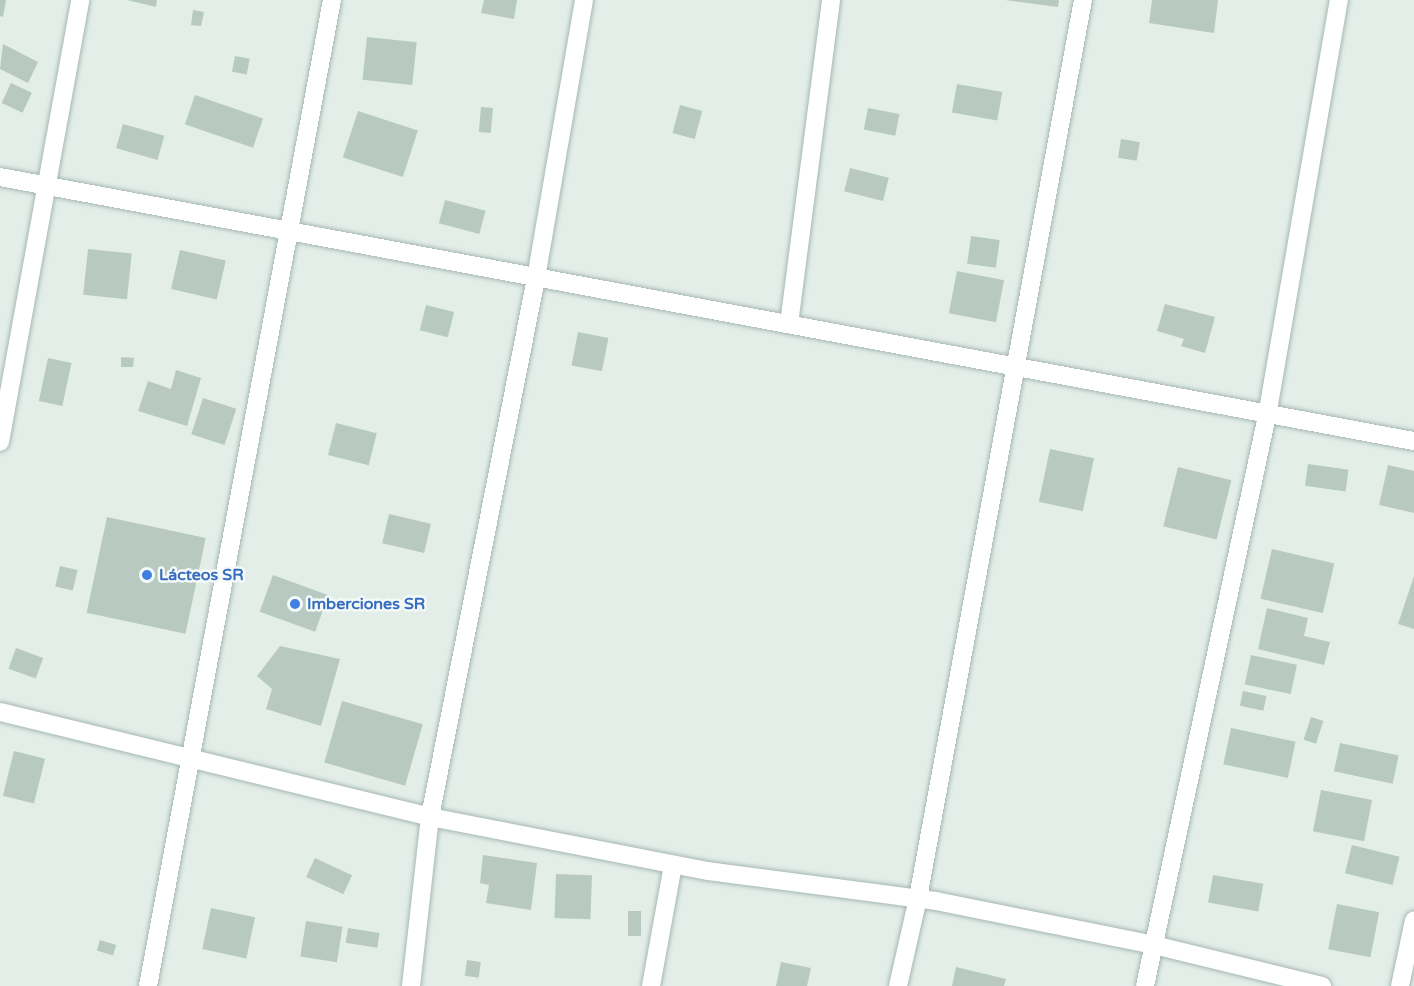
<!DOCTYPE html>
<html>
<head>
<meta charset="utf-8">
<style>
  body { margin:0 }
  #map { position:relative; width:1414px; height:986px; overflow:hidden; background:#e3eee9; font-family:"Varela Round",sans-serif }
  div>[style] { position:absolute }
  .building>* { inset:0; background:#b8c9c2; transform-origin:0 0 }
  .roads { filter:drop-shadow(0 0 2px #a5b7b1) drop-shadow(0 0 2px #a5b7b1) }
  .minor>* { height:18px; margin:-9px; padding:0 9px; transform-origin:9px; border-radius:9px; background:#fff }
  .dots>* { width:16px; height:16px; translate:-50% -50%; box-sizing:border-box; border:3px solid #f4faf7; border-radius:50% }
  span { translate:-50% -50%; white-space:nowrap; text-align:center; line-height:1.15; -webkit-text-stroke:5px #f4faf7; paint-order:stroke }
  .shop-label { font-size:16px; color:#366cbe; font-weight:700 }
  .left { translate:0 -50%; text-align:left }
</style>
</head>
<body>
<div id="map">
  <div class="building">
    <div style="clip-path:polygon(0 0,6px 0,3px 17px,0 16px)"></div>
    <div style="clip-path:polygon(127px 0,157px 0,156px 7px)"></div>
    <div style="clip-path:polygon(484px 0,517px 0,514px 19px,481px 13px)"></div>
    <div style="clip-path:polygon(1005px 0,1059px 0,1058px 7px)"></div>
    <div style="clip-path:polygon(1152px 0,1218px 0,1214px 33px,1149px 23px)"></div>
    <div style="clip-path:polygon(193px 10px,204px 12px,201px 26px,191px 25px)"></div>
    <div style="left:367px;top:37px;width:50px;height:43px;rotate:6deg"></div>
    <div style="clip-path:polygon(3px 44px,38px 62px,28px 83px,0 69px)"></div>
    <div style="left:235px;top:56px;width:15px;height:16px;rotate:11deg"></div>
    <div style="left:11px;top:83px;width:23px;height:22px;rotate:25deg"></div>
    <div style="left:957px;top:84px;width:46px;height:29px;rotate:10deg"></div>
    <div style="left:195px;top:95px;width:72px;height:31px;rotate:19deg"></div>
    <div style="left:680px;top:105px;width:23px;height:29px;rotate:15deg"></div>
    <div style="left:481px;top:107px;width:12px;height:25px;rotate:5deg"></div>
    <div style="left:868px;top:108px;width:32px;height:22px;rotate:11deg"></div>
    <div style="left:358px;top:111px;width:63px;height:49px;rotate:18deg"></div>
    <div style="left:123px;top:124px;width:43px;height:25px;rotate:16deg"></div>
    <div style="left:1121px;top:139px;width:19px;height:19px;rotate:9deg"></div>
    <div style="left:850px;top:168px;width:40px;height:24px;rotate:14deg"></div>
    <div style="left:445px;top:200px;width:42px;height:24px;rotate:15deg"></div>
    <div style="left:971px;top:236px;width:29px;height:28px;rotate:8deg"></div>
    <div style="left:88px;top:249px;width:44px;height:46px;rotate:6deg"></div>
    <div style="left:180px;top:250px;width:47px;height:40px;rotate:13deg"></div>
    <div style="left:957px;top:271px;width:48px;height:43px;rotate:11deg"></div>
    <div style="clip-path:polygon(1165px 304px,1215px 317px,1205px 353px,1181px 346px,1184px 339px,1157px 331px)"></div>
    <div style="left:426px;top:305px;width:29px;height:26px;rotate:14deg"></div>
    <div style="left:578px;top:332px;width:31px;height:34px;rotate:11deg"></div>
    <div style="clip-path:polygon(121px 357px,134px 358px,133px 367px,121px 367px)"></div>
    <div style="left:48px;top:358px;width:24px;height:44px;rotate:12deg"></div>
    <div style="clip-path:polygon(176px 370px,201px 378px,187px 426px,138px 411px,148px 381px,171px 389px)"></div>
    <div style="left:203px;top:398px;width:35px;height:38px;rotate:18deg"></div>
    <div style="left:336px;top:423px;width:42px;height:33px;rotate:14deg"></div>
    <div style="left:1050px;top:449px;width:45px;height:54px;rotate:12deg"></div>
    <div style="left:1308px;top:464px;width:41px;height:22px;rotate:8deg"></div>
    <div style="clip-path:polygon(1388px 465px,1414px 471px,1414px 513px,1379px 505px)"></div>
    <div style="left:1178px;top:467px;width:55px;height:61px;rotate:14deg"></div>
    <div style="left:389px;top:514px;width:43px;height:30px;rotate:13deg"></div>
    <div style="left:107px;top:517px;width:101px;height:98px;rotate:12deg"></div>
    <div style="left:1272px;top:549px;width:64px;height:51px;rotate:13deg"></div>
    <div style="left:60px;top:566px;width:18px;height:21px;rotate:13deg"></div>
    <div style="left:273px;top:575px;width:59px;height:39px;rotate:20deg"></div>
    <div style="clip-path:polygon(1414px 576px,1414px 629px,1398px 624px)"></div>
    <div style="clip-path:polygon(1267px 608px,1308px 618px,1304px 636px,1330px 642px,1324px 665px,1258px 649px)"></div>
    <div style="clip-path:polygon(280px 646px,340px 659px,321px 726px,266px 709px,272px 689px,257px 676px)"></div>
    <div style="left:16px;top:648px;width:29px;height:22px;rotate:20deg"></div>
    <div style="left:1251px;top:655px;width:47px;height:30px;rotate:12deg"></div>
    <div style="left:1243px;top:691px;width:24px;height:15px;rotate:12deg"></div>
    <div style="left:342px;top:701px;width:84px;height:64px;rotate:16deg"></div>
    <div style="left:1311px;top:717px;width:13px;height:24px;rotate:18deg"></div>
    <div style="left:1231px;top:728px;width:66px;height:37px;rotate:12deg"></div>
    <div style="left:1340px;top:743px;width:60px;height:29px;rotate:12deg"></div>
    <div style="left:14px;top:751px;width:32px;height:46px;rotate:14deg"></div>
    <div style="left:1321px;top:790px;width:52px;height:42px;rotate:11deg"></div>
    <div style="left:1352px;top:845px;width:49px;height:29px;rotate:14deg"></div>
    <div style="clip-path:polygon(483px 855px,537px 863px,531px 910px,486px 903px,489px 885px,480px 883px)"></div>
    <div style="left:315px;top:858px;width:41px;height:21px;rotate:25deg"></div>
    <div style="left:556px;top:874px;width:36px;height:44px;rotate:2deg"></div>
    <div style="left:1213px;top:875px;width:51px;height:28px;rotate:10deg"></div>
    <div style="left:1337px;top:904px;width:43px;height:46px;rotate:11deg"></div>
    <div style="left:211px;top:908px;width:45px;height:42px;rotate:12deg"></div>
    <div style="left:628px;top:911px;width:13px;height:25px"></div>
    <div style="left:306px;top:921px;width:37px;height:36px;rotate:9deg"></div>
    <div style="left:348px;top:928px;width:32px;height:15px;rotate:9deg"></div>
    <div style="left:100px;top:940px;width:17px;height:11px;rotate:17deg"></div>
    <div style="left:467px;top:960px;width:14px;height:16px;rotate:8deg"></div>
    <div style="clip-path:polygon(781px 962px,811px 968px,807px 986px,776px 986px)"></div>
    <div style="clip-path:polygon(956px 967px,1006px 979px,1004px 986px,952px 986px)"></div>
  </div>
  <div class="roads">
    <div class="minor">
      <div style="left:0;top:177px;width:1438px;rotate:10.58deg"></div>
      <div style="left:789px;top:324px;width:327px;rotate:-82.6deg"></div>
      <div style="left:0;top:442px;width:449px;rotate:-79.7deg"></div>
      <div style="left:0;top:712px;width:443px;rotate:13.7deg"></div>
      <div style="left:430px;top:817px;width:283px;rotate:11deg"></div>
      <div style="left:708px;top:871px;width:230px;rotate:7.5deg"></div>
      <div style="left:936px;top:901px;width:222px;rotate:11.4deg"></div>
      <div style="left:1154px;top:945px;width:173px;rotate:13.7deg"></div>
      <div style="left:148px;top:986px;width:1003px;rotate:-79.43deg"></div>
      <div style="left:411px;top:986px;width:170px;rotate:-83.6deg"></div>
      <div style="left:430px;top:817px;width:549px;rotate:-78.87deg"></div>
      <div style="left:536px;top:278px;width:282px;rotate:-80.2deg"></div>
      <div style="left:651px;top:986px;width:123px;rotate:-79.7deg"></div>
      <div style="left:898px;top:986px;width:90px;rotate:-77.2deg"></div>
      <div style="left:918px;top:898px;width:913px;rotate:-79.59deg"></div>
      <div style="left:1145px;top:986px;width:583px;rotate:-77.92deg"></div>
      <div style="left:1267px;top:416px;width:422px;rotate:-80.2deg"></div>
      <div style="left:1400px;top:986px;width:67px;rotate:-78deg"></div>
    </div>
  </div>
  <div class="dots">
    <div style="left:147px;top:575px;background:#3f7fe0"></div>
    <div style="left:295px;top:604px;background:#3f7fe0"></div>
  </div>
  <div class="shop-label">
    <span class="left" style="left:159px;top:575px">Lácteos SR</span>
    <span class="left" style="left:307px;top:604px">Imberciones SR</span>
  </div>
</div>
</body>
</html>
